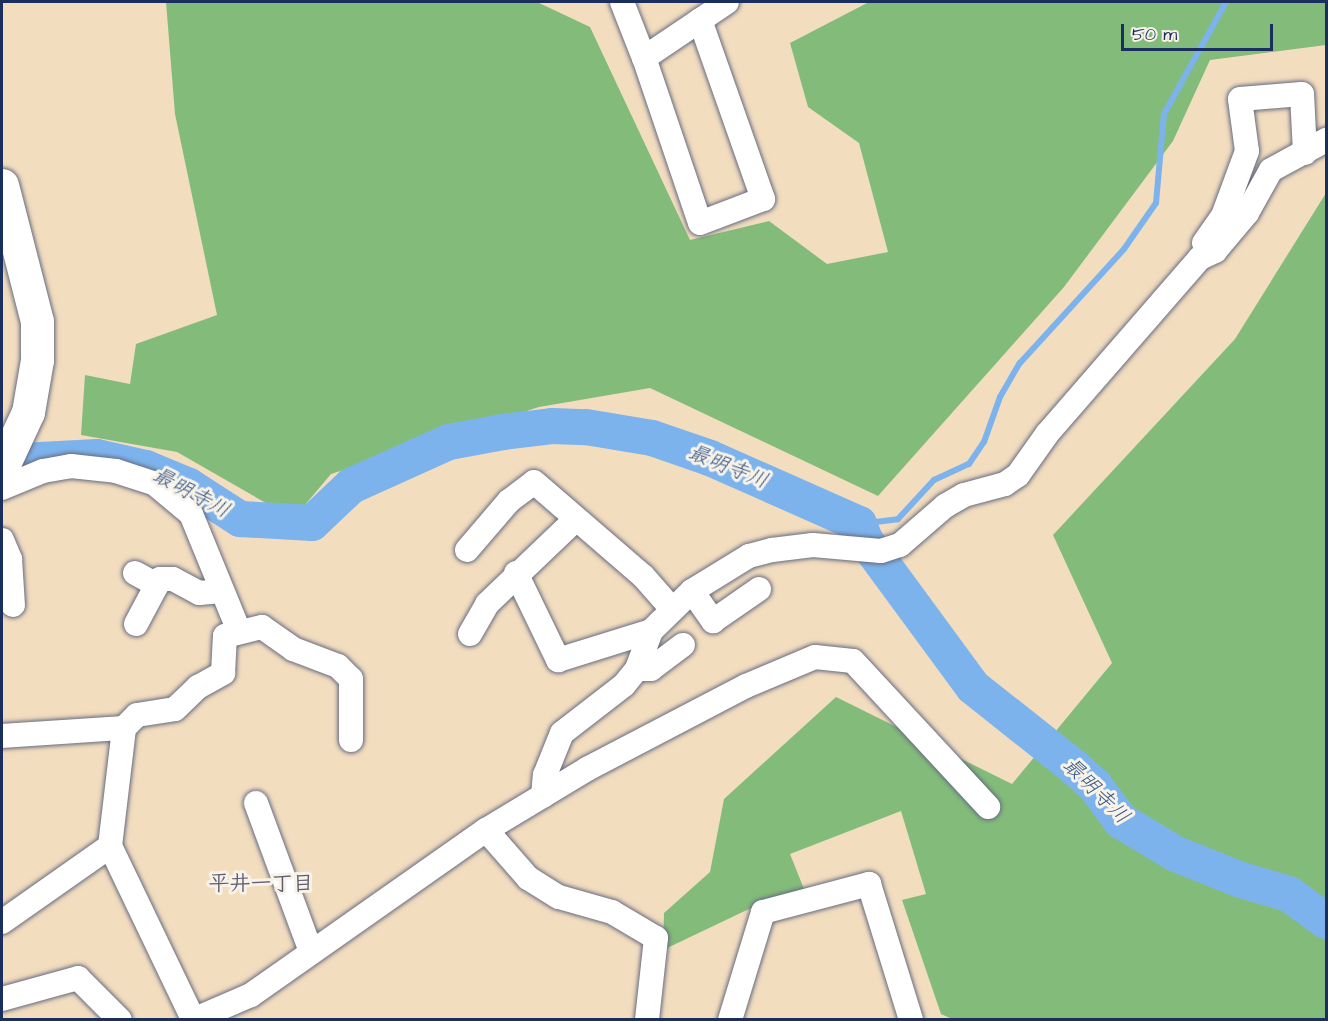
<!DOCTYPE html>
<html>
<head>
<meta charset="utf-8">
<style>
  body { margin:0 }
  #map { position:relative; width:1328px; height:1021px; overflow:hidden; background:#f3ddbf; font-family:"Architects Daughter","Klee One",sans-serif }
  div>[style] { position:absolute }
  .forest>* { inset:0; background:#83bc7a }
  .stream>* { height:6px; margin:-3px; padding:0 3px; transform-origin:3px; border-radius:3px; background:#7db3ec }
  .river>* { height:36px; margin:-18px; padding:0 18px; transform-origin:18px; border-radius:18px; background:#7db3ec }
  .roads { filter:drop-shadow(0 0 2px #676c80) drop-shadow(0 0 2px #676c80) }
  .street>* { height:24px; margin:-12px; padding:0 12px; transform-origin:12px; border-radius:12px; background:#fff }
  .secondary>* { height:33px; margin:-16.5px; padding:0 16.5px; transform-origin:16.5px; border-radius:16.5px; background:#fff }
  span { translate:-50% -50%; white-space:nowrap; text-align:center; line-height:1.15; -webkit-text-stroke:6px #f7f3e8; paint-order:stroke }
  .water-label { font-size:21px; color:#385789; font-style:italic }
  .neighbourhood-label { font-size:21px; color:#605b71; font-weight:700 }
  .frame { position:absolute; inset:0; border:3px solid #1b2f5e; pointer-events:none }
  .scale { position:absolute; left:1121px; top:24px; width:152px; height:27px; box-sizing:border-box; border:3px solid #1b2f5e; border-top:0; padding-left:8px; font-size:18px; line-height:21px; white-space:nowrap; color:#1b2f5e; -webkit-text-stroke:4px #f7f3e8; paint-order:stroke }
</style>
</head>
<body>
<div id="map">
  <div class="forest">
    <div style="clip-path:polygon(166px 2px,537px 2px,590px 27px,690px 240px,769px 221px,827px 264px,888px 252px,859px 143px,808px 107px,790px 43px,869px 2px,1326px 2px,1326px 45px,1210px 60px,1173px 141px,1064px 287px,878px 496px,650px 388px,539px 407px,331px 474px,304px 506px,285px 514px,177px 452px,81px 435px,85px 375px,130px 384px,136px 344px,217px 315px,175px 114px)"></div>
    <div style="clip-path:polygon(1326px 193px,1326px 1019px,952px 1019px,941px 1014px,902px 900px,926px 894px,901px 811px,790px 854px,806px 894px,749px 909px,663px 950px,664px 913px,710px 872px,724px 799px,836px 697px,1012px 784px,1112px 663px,1053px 535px,1235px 339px)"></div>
  </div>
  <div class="stream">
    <div style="left:859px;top:524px;width:39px;rotate:-7deg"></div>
    <div style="left:898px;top:519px;width:53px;rotate:-47.3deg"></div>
    <div style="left:934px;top:480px;width:38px;rotate:-25deg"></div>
    <div style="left:969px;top:464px;width:27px;rotate:-56deg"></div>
    <div style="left:984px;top:442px;width:48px;rotate:-70.4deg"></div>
    <div style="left:1000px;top:397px;width:39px;rotate:-60deg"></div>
    <div style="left:1020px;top:363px;width:154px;rotate:-47.6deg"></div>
    <div style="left:1124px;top:249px;width:56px;rotate:-55.2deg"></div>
    <div style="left:1156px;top:203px;width:89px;rotate:-84.9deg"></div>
    <div style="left:1164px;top:114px;width:128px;rotate:-61deg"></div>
  </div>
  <div class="river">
    <div style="left:2px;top:462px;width:95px;rotate:-3deg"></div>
    <div style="left:97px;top:457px;width:50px;rotate:12.7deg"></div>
    <div style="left:146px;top:468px;width:47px;rotate:22.7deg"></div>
    <div style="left:189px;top:486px;width:61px;rotate:32.9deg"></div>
    <div style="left:240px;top:519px;width:72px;rotate:3.2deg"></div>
    <div style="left:312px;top:523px;width:54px;rotate:-43.5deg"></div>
    <div style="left:351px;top:486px;width:107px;rotate:-24.2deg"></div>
    <div style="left:449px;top:442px;width:55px;rotate:-10.5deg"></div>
    <div style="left:503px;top:432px;width:49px;rotate:-7deg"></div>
    <div style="left:552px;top:426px;width:34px;rotate:2deg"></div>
    <div style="left:586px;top:427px;width:67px;rotate:9.5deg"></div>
    <div style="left:652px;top:438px;width:61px;rotate:19deg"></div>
    <div style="left:710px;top:458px;width:163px;rotate:23.9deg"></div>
    <div style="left:859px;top:524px;width:17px;rotate:69deg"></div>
    <div style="left:865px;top:540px;width:182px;rotate:53.7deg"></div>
    <div style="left:973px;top:687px;width:129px;rotate:38.4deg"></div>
    <div style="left:1074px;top:767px;width:28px;rotate:42deg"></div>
    <div style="left:1095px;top:786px;width:44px;rotate:53.4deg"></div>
    <div style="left:1121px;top:821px;width:64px;rotate:31deg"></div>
    <div style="left:1176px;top:854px;width:70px;rotate:21.8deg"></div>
    <div style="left:1241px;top:880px;width:50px;rotate:16.3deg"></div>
    <div style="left:1289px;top:894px;width:46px;rotate:36.1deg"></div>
  </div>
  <div class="roads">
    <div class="street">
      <div style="left:622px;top:2px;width:60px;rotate:68.6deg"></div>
      <div style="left:700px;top:20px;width:190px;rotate:70.6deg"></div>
      <div style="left:763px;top:199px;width:67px;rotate:159.1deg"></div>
      <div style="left:700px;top:223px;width:174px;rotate:-108.7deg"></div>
      <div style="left:644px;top:58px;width:100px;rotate:-34deg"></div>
      <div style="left:1204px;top:243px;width:33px;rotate:-55deg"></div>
      <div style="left:1223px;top:216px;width:69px;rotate:-69.7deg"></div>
      <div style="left:1247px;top:151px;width:52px;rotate:-97.7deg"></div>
      <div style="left:1240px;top:99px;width:62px;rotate:-4.6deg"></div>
      <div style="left:1302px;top:94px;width:59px;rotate:87.1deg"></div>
      <div style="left:2px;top:488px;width:44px;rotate:-22.5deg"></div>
      <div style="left:43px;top:471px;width:28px;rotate:-10deg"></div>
      <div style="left:71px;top:466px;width:45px;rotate:6.3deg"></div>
      <div style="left:116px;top:471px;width:40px;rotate:18deg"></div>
      <div style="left:154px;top:483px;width:48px;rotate:40deg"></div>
      <div style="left:191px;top:514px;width:126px;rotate:67.7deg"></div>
      <div style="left:2px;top:540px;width:21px;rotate:67deg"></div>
      <div style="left:10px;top:559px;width:46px;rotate:86.3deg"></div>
      <div style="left:467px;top:550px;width:65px;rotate:-49.4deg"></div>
      <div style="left:509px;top:501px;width:31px;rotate:-37deg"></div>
      <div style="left:534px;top:482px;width:144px;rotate:40.8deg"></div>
      <div style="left:643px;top:576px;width:44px;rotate:48.7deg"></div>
      <div style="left:135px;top:573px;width:25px;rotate:29deg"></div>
      <div style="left:516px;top:573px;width:97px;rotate:64.2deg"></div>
      <div style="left:558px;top:660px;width:97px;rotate:-17.3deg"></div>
      <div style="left:692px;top:591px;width:37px;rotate:55deg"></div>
      <div style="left:713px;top:621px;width:56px;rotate:-34.8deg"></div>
      <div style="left:136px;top:624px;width:51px;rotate:-61.9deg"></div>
      <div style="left:160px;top:579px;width:13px"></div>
      <div style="left:173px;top:579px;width:30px;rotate:28deg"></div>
      <div style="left:199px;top:593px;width:23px;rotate:-5deg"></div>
      <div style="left:470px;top:634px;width:34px;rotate:-60deg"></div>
      <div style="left:487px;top:604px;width:122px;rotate:-43.7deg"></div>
      <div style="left:637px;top:669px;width:14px"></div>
      <div style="left:651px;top:669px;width:40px;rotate:-37deg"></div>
      <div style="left:2px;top:736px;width:122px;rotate:-3.8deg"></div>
      <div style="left:543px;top:796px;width:21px;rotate:-85deg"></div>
      <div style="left:545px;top:775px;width:45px;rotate:-68deg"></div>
      <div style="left:562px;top:733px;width:78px;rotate:-37.7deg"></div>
      <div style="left:624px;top:685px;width:21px;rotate:-51deg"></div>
      <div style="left:637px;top:669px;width:40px;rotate:-69.8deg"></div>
      <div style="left:651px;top:631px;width:57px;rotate:-44.3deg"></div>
      <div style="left:692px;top:591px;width:67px;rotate:-31.6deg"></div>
      <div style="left:749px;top:556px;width:24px;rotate:-15deg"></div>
      <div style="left:772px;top:550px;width:41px;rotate:-7deg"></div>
      <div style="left:813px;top:545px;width:68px;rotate:5deg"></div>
      <div style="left:881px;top:551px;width:20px;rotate:-18deg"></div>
      <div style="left:900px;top:545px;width:60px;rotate:-40.9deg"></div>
      <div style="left:945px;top:506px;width:22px;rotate:-30deg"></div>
      <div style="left:964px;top:495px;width:42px;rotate:-15deg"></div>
      <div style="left:1005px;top:484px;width:16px;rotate:-35deg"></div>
      <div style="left:1018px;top:475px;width:50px;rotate:-54.7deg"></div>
      <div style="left:1047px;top:434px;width:233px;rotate:-49deg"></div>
      <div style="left:1200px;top:258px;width:17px;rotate:-25deg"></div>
      <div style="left:1215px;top:251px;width:50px;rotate:-49.9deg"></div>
      <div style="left:1247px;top:213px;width:49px;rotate:-60.8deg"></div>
      <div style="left:1271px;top:170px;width:63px;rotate:-28.6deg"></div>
      <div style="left:256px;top:803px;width:159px;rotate:69.7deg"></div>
      <div style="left:486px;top:830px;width:64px;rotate:48.8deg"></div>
      <div style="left:528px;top:878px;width:36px;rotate:32deg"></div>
      <div style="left:559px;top:897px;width:55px;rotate:15.8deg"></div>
      <div style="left:612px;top:912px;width:51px;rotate:30.6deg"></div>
      <div style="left:656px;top:938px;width:82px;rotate:96.3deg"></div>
      <div style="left:2px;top:922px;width:132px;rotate:-35.1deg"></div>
      <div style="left:2px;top:999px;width:79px;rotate:-15.4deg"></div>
      <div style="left:78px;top:978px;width:59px;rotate:45deg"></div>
      <div style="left:193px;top:1019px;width:192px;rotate:-115.6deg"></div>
      <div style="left:110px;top:846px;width:119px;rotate:-83.2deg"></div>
      <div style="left:124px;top:728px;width:18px;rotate:-45deg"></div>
      <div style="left:137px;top:715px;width:38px;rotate:-9deg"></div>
      <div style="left:175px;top:709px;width:32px;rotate:-44deg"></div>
      <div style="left:198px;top:687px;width:29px;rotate:-29deg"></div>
      <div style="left:223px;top:673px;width:37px;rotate:-87deg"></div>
      <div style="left:225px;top:636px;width:38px;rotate:-14deg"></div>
      <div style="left:262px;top:627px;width:38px;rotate:35deg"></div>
      <div style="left:293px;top:649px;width:48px;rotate:20.7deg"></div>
      <div style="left:338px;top:666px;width:18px;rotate:45deg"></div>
      <div style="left:351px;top:679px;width:61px;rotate:90deg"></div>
      <div style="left:193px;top:1020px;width:63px;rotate:-23.3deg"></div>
      <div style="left:251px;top:995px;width:287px;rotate:-35.1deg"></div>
      <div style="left:486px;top:830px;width:118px;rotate:-31.1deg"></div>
      <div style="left:587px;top:769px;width:179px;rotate:-27.6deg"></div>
      <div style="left:746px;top:686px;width:75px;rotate:-22.8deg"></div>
      <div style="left:815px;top:657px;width:38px;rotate:6deg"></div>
      <div style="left:853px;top:661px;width:199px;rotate:47.2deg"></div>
      <div style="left:730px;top:1020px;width:113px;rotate:-73deg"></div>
      <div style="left:763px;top:912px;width:110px;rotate:-14.8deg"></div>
      <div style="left:869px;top:884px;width:142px;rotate:72.8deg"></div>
    </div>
    <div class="secondary">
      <div style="left:2px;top:185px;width:140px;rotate:75.6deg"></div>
      <div style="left:37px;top:321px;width:39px;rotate:90deg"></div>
      <div style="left:37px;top:360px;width:53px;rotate:99.8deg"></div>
      <div style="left:28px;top:412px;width:62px;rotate:114.9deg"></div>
    </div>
  </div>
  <div class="water-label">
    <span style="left:728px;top:467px;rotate:22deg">最明寺川</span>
    <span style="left:191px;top:493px;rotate:28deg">最明寺川</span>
    <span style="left:1096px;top:791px;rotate:45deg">最明寺川</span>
  </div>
  <div class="neighbourhood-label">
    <span style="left:261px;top:884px">平井一丁目</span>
  </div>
  <div class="frame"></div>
  <div class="scale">50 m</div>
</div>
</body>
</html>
